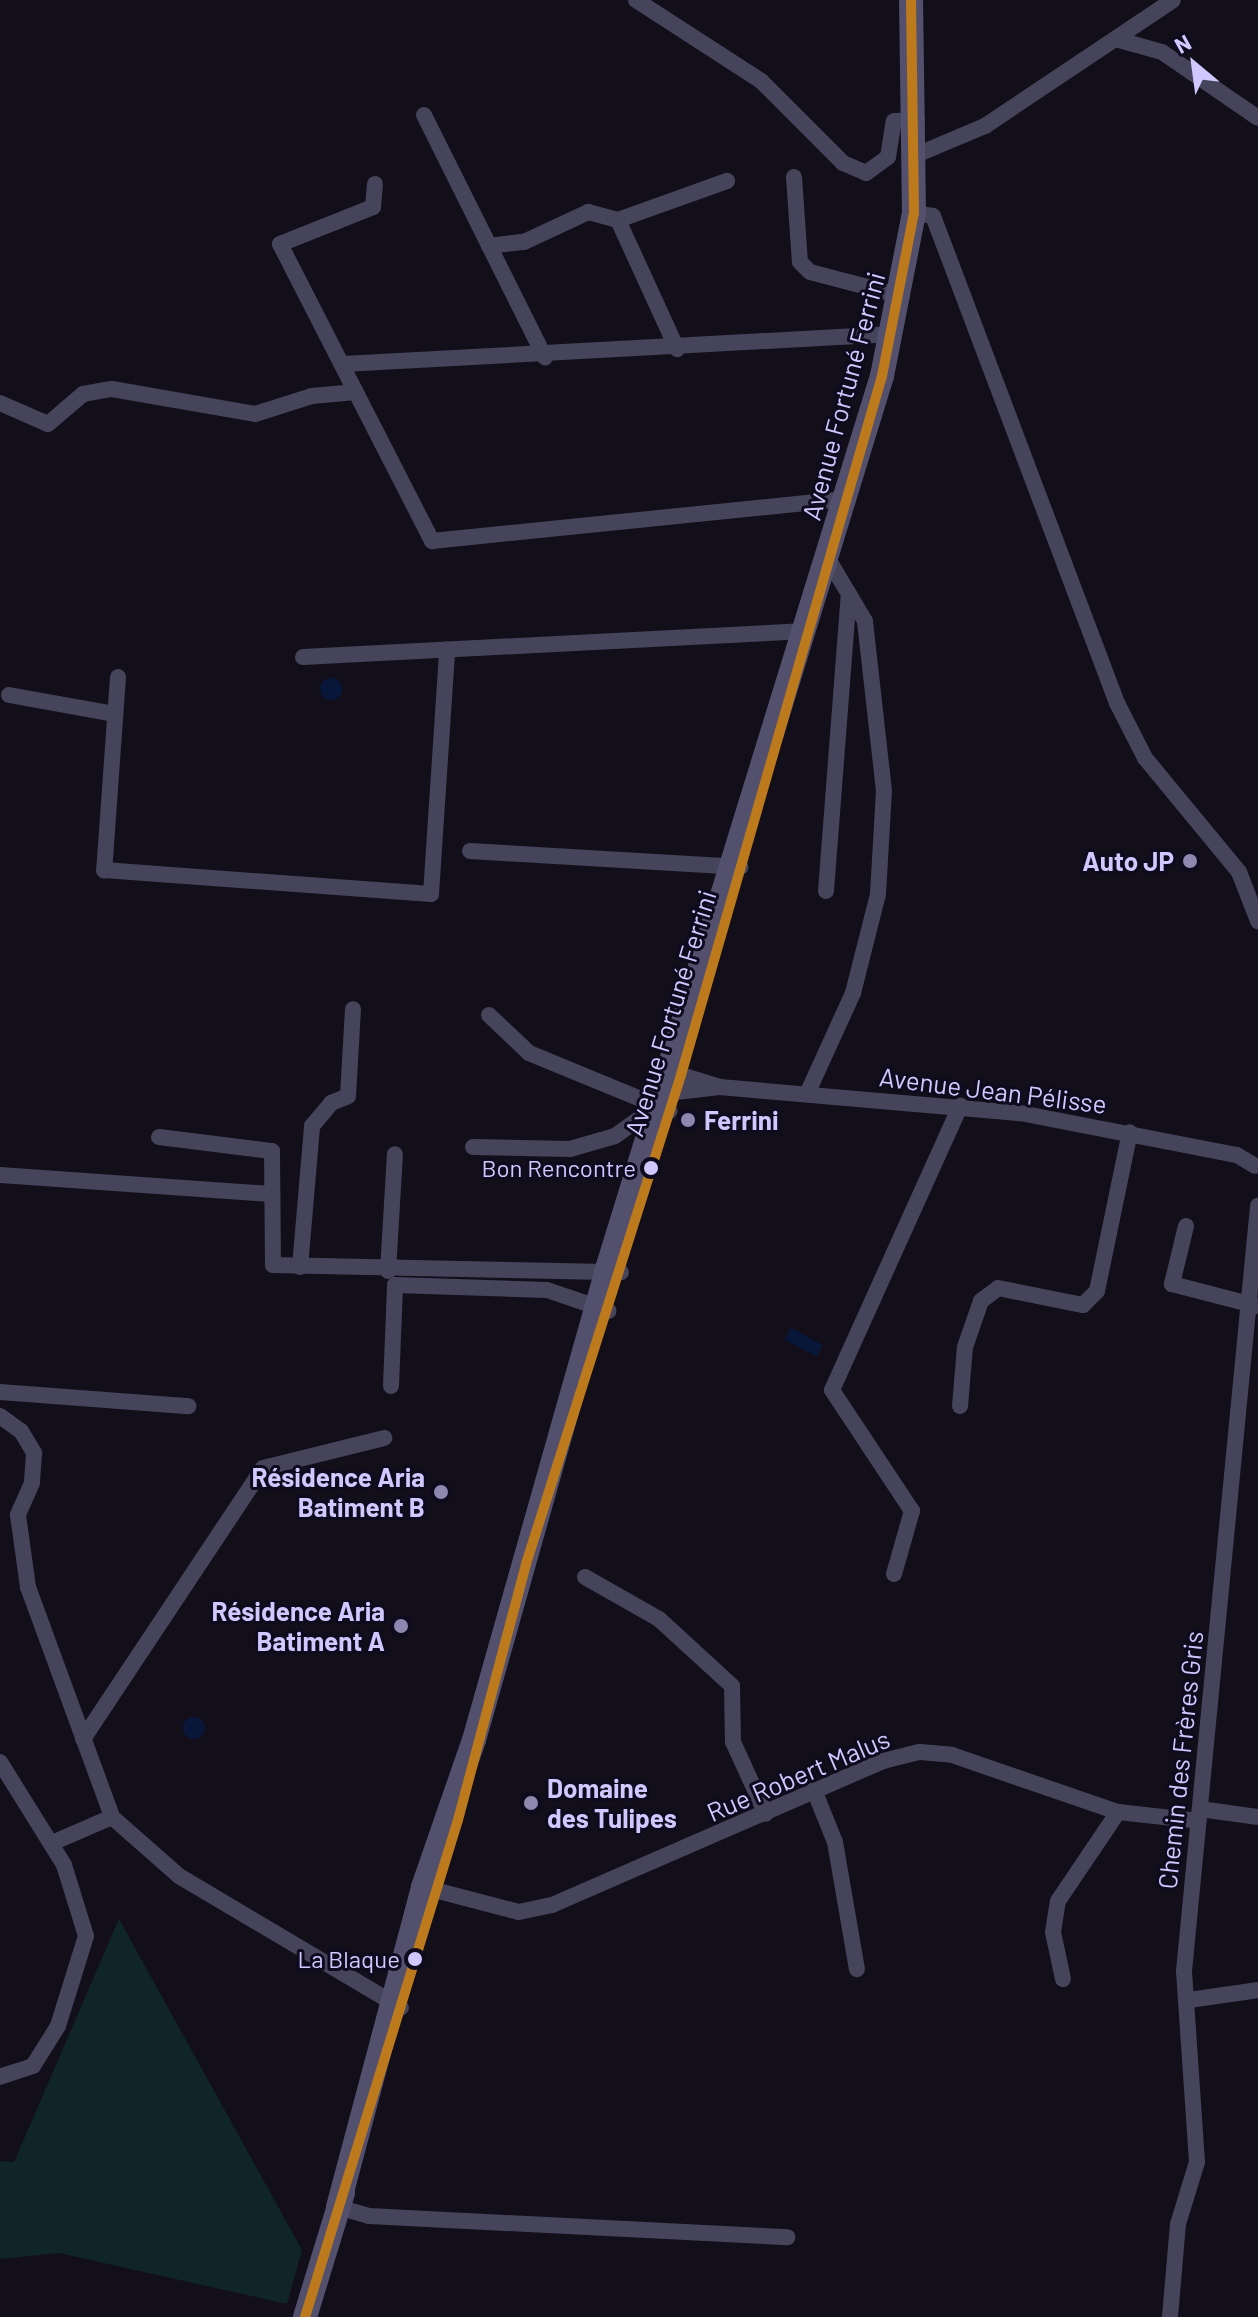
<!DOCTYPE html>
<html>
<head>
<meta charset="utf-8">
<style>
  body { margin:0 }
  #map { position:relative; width:1258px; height:2317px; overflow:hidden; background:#120f1a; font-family:Barlow,sans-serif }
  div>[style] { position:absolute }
  .green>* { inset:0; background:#0f2527 }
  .water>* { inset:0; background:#081639; transform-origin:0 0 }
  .round { border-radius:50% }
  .minor>* { height:16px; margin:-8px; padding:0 8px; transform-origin:8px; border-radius:8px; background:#46445b }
  .secondary>* { height:24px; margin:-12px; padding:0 12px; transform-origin:12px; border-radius:12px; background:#53506e }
  .bus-1>* { height:10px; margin:-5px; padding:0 5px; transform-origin:5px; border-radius:5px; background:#bd7a1d }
  .dots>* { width:22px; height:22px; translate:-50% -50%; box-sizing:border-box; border:4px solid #0f0b1e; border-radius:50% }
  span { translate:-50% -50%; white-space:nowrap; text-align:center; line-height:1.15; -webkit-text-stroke:6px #0f0b1e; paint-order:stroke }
  .bus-label { font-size:24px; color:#d1c8ff }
  .right { translate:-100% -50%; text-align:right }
  .street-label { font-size:26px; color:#d1c8ff }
  .poi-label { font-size:26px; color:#d1c8ff; font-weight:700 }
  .left { translate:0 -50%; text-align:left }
  .north { position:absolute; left:1154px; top:24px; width:80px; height:80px; -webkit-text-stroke:6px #0f0b1e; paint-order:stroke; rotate:331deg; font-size:22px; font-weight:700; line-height:32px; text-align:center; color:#d1c8ff }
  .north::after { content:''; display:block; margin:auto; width:28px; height:36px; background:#d1c8ff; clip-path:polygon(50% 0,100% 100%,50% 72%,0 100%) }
</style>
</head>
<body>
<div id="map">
  <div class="green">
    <div style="clip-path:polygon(119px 1919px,302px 2250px,287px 2304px,59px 2253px,0 2259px,0 2161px,14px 2162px)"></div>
  </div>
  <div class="water">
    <div class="round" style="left:320px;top:678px;width:22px;height:22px"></div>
    <div style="left:791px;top:1328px;width:36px;height:13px;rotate:28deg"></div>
    <div class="round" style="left:183px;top:1717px;width:22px;height:22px"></div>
  </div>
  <div class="minor">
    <div style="left:636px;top:0;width:149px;rotate:32.9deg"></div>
    <div style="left:761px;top:81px;width:116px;rotate:45deg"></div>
    <div style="left:843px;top:163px;width:25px;rotate:23deg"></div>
    <div style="left:866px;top:173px;width:27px;rotate:-36deg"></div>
    <div style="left:888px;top:157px;width:36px;rotate:-81deg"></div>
    <div style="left:894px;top:121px;width:23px;rotate:-2deg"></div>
    <div style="left:1119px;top:40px;width:45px;rotate:15.6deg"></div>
    <div style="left:1162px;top:52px;width:116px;rotate:34.5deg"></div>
    <div style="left:424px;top:115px;width:271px;rotate:63.5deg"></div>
    <div style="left:916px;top:155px;width:75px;rotate:-22.8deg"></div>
    <div style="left:985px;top:126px;width:226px;rotate:-33.8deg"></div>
    <div style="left:794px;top:177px;width:85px;rotate:86deg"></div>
    <div style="left:800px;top:262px;width:14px;rotate:45deg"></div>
    <div style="left:810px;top:272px;width:95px;rotate:14.6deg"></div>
    <div style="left:375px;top:184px;width:23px;rotate:95deg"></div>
    <div style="left:373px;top:207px;width:100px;rotate:158.3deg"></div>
    <div style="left:280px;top:244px;width:334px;rotate:62.9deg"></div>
    <div style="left:432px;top:541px;width:415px;rotate:-5.8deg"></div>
    <div style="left:914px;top:213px;width:19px;rotate:9deg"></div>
    <div style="left:933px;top:216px;width:521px;rotate:69.3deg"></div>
    <div style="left:1117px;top:703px;width:62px;rotate:63deg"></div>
    <div style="left:1145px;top:758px;width:148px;rotate:50.5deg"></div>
    <div style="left:1239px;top:872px;width:53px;rotate:68.8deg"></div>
    <div style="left:618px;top:220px;width:142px;rotate:65.4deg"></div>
    <div style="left:489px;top:246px;width:35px;rotate:-7deg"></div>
    <div style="left:524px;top:242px;width:71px;rotate:-25.1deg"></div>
    <div style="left:588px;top:212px;width:31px;rotate:15deg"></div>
    <div style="left:618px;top:220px;width:116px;rotate:-19.7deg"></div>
    <div style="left:343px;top:364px;width:551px;rotate:-3.12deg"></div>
    <div style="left:0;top:403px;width:52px;rotate:23.6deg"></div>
    <div style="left:48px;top:424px;width:46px;rotate:-40.6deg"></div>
    <div style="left:83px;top:394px;width:29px;rotate:-10deg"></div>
    <div style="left:112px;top:389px;width:145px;rotate:9.9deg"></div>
    <div style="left:255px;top:414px;width:60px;rotate:-17.5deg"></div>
    <div style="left:312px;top:396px;width:44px;rotate:-5.2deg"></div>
    <div style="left:303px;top:657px;width:504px;rotate:-2.96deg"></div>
    <div style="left:118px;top:677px;width:194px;rotate:94.1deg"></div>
    <div style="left:104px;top:870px;width:328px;rotate:4.2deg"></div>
    <div style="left:431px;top:894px;width:245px;rotate:-86.2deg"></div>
    <div style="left:9px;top:695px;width:108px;rotate:10.2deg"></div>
    <div style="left:470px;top:851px;width:271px;rotate:3.4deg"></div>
    <div style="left:826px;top:891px;width:298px;rotate:-85.6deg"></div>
    <div style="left:489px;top:1015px;width:55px;rotate:43.5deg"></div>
    <div style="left:529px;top:1053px;width:152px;rotate:22.4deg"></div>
    <div style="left:720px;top:1087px;width:41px;rotate:-162.9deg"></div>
    <div style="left:681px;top:1075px;width:18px;rotate:161deg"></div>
    <div style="left:664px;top:1081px;width:16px;rotate:43deg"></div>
    <div style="left:676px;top:1092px;width:44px;rotate:-6.5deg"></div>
    <div style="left:720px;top:1087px;width:301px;rotate:5deg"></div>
    <div style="left:1020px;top:1113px;width:221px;rotate:11deg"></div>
    <div style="left:1237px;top:1155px;width:21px;rotate:31deg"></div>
    <div style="left:807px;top:1094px;width:111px;rotate:-65.5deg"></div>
    <div style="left:853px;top:993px;width:102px;rotate:-75.8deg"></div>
    <div style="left:878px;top:894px;width:103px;rotate:-86.7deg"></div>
    <div style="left:884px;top:791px;width:171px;rotate:-96.4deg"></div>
    <div style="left:865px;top:621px;width:72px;rotate:-120.8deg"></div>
    <div style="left:159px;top:1137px;width:114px;rotate:7.1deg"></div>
    <div style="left:272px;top:1151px;width:114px;rotate:89.5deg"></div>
    <div style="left:273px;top:1265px;width:348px;rotate:1.2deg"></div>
    <div style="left:473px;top:1147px;width:97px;rotate:1.2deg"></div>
    <div style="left:570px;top:1149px;width:47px;rotate:-16.1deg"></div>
    <div style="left:615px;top:1136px;width:52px;rotate:-35.5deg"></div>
    <div style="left:0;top:1175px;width:273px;rotate:4deg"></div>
    <div style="left:1186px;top:1226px;width:60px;rotate:103.6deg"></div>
    <div style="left:1172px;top:1284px;width:88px;rotate:14.5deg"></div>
    <div style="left:300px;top:1267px;width:142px;rotate:-85.1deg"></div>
    <div style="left:312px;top:1126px;width:30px;rotate:-50deg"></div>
    <div style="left:331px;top:1103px;width:18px;rotate:-22deg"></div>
    <div style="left:348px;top:1096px;width:87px;rotate:-86.7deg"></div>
    <div style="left:388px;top:1271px;width:117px;rotate:-86.6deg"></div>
    <div style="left:391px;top:1386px;width:101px;rotate:-87.7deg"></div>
    <div style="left:395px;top:1285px;width:152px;rotate:1.9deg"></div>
    <div style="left:547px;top:1290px;width:65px;rotate:18.7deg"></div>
    <div style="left:0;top:1392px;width:189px;rotate:4.3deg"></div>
    <div style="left:960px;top:1406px;width:59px;rotate:-85.2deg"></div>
    <div style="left:965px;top:1347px;width:49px;rotate:-70.8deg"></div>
    <div style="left:981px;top:1301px;width:21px;rotate:-37deg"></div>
    <div style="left:998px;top:1288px;width:87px;rotate:11.3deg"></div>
    <div style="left:1083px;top:1305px;width:20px;rotate:-45deg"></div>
    <div style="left:1097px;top:1291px;width:162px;rotate:-78.3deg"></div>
    <div style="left:0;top:1416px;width:26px;rotate:36deg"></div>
    <div style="left:21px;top:1431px;width:26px;rotate:59deg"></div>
    <div style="left:34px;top:1453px;width:30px;rotate:94deg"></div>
    <div style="left:32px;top:1483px;width:35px;rotate:114deg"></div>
    <div style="left:18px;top:1515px;width:73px;rotate:82.1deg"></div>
    <div style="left:28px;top:1587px;width:245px;rotate:69.9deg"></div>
    <div style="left:112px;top:1817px;width:89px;rotate:41.4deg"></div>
    <div style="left:179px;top:1876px;width:258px;rotate:30.7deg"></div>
    <div style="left:894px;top:1574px;width:66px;rotate:-74.1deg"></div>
    <div style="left:912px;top:1511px;width:145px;rotate:-123.5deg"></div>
    <div style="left:832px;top:1390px;width:312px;rotate:-65.7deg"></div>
    <div style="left:585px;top:1577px;width:85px;rotate:29.6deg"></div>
    <div style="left:659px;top:1619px;width:99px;rotate:42.5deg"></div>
    <div style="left:732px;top:1686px;width:56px;rotate:89deg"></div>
    <div style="left:733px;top:1742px;width:79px;rotate:65.4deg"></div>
    <div style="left:83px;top:1739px;width:325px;rotate:-56.4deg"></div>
    <div style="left:263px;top:1468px;width:125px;rotate:-13.9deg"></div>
    <div style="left:0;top:1762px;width:121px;rotate:58.1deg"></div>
    <div style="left:64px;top:1865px;width:74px;rotate:72.8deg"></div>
    <div style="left:86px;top:1936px;width:94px;rotate:107.3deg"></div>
    <div style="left:58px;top:2026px;width:47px;rotate:122deg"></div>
    <div style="left:33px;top:2066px;width:35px;rotate:162deg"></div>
    <div style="left:814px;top:1790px;width:56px;rotate:68deg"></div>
    <div style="left:835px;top:1842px;width:129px;rotate:80.2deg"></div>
    <div style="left:1200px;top:1809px;width:59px;rotate:7.9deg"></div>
    <div style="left:52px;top:1843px;width:65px;rotate:-23.4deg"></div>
    <div style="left:423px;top:1887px;width:99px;rotate:14.6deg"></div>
    <div style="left:519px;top:1912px;width:34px;rotate:-12deg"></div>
    <div style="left:552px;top:1905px;width:361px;rotate:-23.5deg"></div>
    <div style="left:883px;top:1761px;width:38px;rotate:-14deg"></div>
    <div style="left:920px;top:1752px;width:32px;rotate:5deg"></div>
    <div style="left:952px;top:1755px;width:176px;rotate:19deg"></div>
    <div style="left:1118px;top:1812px;width:81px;rotate:6.3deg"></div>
    <div style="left:1063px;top:1979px;width:48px;rotate:-102deg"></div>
    <div style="left:1053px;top:1932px;width:31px;rotate:-81deg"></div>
    <div style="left:1058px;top:1901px;width:107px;rotate:-56deg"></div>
    <div style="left:1189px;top:2000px;width:70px;rotate:-8.2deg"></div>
    <div style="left:338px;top:2207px;width:32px;rotate:16deg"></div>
    <div style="left:369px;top:2216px;width:419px;rotate:2.9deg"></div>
    <div style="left:1170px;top:2317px;width:93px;rotate:-85.1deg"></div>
    <div style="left:1178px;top:2224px;width:65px;rotate:-73deg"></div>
    <div style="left:1197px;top:2162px;width:191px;rotate:-93.9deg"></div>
    <div style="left:1184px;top:1971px;width:769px;rotate:-84.47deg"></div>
  </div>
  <div class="secondary">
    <div style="left:338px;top:2207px;width:331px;rotate:-75.1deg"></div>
    <div style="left:423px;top:1887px;width:156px;rotate:-70.9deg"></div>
    <div style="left:474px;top:1740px;width:486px;rotate:-74.2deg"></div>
    <div style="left:606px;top:1272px;width:938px;rotate:-72.88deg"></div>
    <div style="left:882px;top:376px;width:166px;rotate:-78.9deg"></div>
    <div style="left:914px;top:213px;width:213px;rotate:-90.8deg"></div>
    <div style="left:305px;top:2317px;width:130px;rotate:-73deg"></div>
  </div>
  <div class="bus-1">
    <div style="left:305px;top:2317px;width:520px;rotate:-72.89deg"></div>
    <div style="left:458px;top:1820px;width:265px;rotate:-75.1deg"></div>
    <div style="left:526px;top:1564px;width:513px;rotate:-72.41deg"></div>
    <div style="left:681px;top:1075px;width:727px;rotate:-73.96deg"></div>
    <div style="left:882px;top:376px;width:166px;rotate:-78.9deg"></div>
    <div style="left:914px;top:213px;width:213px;rotate:-90.8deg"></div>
  </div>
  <div class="dots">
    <div style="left:1190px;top:861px;background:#8e87af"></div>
    <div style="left:688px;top:1120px;background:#8e87af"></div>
    <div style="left:651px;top:1168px;background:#d1c8ff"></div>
    <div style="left:441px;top:1492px;background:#8e87af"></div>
    <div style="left:401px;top:1626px;background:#8e87af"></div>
    <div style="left:531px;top:1803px;background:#8e87af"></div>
    <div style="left:415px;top:1959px;background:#d1c8ff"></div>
  </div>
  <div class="bus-label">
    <span class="right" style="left:636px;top:1168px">Bon Rencontre</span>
    <span class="right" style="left:400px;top:1959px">La Blaque</span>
  </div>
  <div class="street-label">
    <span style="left:843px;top:396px;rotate:-75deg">Avenue Fortuné Ferrini</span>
    <span style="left:670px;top:1013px;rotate:-73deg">Avenue Fortuné Ferrini</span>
    <span style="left:993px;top:1090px;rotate:7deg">Avenue Jean Pélisse</span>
    <span style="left:1180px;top:1760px;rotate:-84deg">Chemin des Frères Gris</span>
    <span style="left:798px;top:1775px;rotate:-23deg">Rue Robert Malus</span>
  </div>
  <div class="poi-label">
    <span class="right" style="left:1174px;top:861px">Auto JP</span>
    <span class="left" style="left:704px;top:1120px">Ferrini</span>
    <span class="right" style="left:425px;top:1492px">Résidence Aria<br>Batiment B</span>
    <span class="right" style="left:385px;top:1626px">Résidence Aria<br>Batiment A</span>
    <span class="left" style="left:547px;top:1803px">Domaine<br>des Tulipes</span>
  </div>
  <div class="north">N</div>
</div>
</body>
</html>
